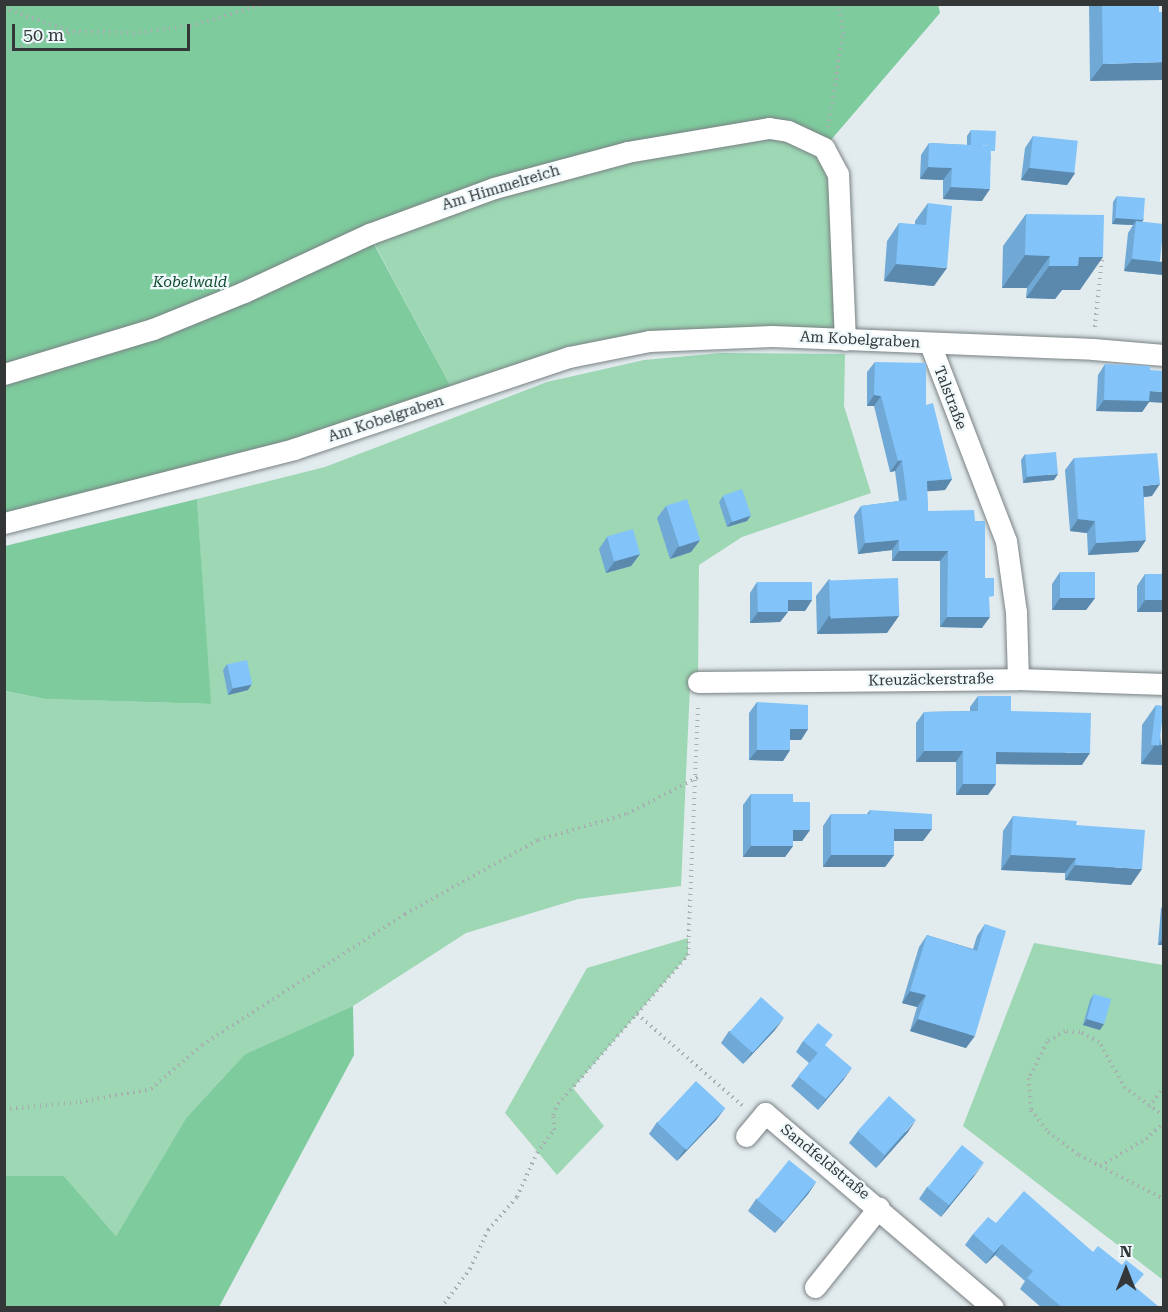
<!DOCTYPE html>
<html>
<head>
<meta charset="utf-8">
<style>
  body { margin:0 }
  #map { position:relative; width:1168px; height:1312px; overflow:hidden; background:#e2ebee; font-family:"Roboto Serif",serif }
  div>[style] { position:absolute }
  .green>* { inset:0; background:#9dd7b4 }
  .forest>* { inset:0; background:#7ecb9d }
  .path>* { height:4px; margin-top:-2px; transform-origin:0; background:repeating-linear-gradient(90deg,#a7aeb0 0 1.5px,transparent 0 6px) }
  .roads { filter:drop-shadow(0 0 2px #798183) drop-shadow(0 0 2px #798183) }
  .street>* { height:21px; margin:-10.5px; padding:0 10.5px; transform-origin:10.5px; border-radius:10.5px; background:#fff }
  .wall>* { inset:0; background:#70a9d6 }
  .shaded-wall>* { inset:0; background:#5b89ae }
  .building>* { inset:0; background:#82c4f9; transform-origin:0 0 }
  span { translate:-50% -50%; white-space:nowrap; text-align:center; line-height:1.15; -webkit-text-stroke:4.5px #eff9fb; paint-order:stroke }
  .street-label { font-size:15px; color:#333738 }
  .park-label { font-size:15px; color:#104c2f; font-style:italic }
  .frame { position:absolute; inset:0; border:6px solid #333738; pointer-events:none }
  .north { position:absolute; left:1096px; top:1240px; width:60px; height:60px; -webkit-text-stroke:4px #eff9fb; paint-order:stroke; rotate:0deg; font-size:16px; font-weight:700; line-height:24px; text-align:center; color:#333738 }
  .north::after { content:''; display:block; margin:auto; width:21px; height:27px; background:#333738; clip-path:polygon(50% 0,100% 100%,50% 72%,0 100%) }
  .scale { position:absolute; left:12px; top:24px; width:178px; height:27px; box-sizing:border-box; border:3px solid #333738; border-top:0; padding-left:8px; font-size:18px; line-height:21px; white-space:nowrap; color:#333738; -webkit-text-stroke:4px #eff9fb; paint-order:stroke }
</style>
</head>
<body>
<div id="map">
  <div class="green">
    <div style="clip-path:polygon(769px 128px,833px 160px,845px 340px,649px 341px,456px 396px,369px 234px,432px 209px)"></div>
    <div style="clip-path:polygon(721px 353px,845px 354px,844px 406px,871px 493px,742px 537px,699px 565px,698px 682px,690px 686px,681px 886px,578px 899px,466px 933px,353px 1006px,245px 1054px,186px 1118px,116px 1236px,64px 1176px,5px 1176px,4px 691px,45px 699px,210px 704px,197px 499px,325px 467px,547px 382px,644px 360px)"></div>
    <div style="clip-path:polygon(688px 938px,688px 955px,573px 1088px,604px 1126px,557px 1175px,505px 1113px,587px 968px)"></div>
    <div style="clip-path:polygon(1034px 943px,1163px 965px,1163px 1280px,963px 1126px)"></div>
  </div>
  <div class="forest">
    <div style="clip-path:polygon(938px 4px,940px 13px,824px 148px,788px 131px,627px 152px,369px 235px,456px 396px,4px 518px,4px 5px)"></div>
    <div style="clip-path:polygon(197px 499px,211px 704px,45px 699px,5px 691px,5px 546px)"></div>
    <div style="clip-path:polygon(353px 1006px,354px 1055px,219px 1307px,5px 1307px,5px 1176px,64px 1176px,116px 1236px,186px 1118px,245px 1054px)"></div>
  </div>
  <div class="path">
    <div style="left:4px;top:8px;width:72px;rotate:19.4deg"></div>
    <div style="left:4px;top:52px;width:72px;rotate:-16.2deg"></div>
    <div style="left:73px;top:32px;width:60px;rotate:1deg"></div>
    <div style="left:133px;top:33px;width:57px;rotate:-7deg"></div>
    <div style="left:190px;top:26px;width:78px;rotate:-16.3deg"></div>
    <div style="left:828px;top:127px;width:94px;rotate:-80.8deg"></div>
    <div style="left:843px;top:34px;width:30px;rotate:-99deg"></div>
    <div style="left:1095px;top:327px;width:70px;rotate:-84.3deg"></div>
    <div style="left:637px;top:1014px;width:140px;rotate:41deg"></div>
    <div style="left:1149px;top:1107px;width:26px;rotate:-54deg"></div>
    <div style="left:4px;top:1109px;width:76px;rotate:-5.3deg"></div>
    <div style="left:80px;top:1102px;width:72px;rotate:-10.4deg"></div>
    <div style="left:151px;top:1089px;width:67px;rotate:-40.8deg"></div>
    <div style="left:202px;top:1045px;width:242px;rotate:-32.8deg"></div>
    <div style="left:405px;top:914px;width:152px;rotate:-29.1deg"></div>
    <div style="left:538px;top:840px;width:93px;rotate:-16.3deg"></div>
    <div style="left:627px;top:814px;width:80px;rotate:-27.5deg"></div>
    <div style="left:1164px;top:1116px;width:48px;rotate:-144.3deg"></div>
    <div style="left:1125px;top:1088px;width:53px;rotate:-119.5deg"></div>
    <div style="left:1099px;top:1042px;width:21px;rotate:-152deg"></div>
    <div style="left:1080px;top:1032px;width:15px;rotate:-176deg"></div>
    <div style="left:1065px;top:1031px;width:21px;rotate:149deg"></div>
    <div style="left:1047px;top:1042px;width:40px;rotate:116.6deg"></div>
    <div style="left:1029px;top:1078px;width:32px;rotate:86deg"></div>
    <div style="left:1031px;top:1110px;width:28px;rotate:52deg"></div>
    <div style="left:1048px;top:1132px;width:39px;rotate:37deg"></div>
    <div style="left:1079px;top:1155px;width:96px;rotate:27.4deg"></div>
    <div style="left:1100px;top:1166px;width:53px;rotate:-30.4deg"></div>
    <div style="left:1146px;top:1139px;width:25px;rotate:-43deg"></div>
    <div style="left:441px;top:1308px;width:49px;rotate:-53.4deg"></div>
    <div style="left:470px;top:1269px;width:43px;rotate:-65.2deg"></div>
    <div style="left:488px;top:1230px;width:44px;rotate:-48.7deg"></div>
    <div style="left:517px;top:1197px;width:48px;rotate:-65.6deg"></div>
    <div style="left:537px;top:1153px;width:29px;rotate:-54deg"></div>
    <div style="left:554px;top:1130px;width:15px;rotate:-94deg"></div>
    <div style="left:553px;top:1115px;width:12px;rotate:-66deg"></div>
    <div style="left:558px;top:1104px;width:198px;rotate:-48.9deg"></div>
    <div style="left:688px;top:955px;width:251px;rotate:-87.7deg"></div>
  </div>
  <div class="roads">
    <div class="street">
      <div style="left:930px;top:344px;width:211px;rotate:68.9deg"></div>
      <div style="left:1006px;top:541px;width:72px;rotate:82deg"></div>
      <div style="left:1016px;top:612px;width:67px;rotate:88.3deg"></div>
      <div style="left:4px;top:374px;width:156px;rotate:-16.8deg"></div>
      <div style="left:153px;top:329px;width:98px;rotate:-22.1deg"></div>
      <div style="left:244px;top:292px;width:138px;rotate:-24.9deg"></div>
      <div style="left:369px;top:234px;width:133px;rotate:-20.2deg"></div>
      <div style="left:494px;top:188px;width:138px;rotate:-15.1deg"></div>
      <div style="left:627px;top:152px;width:144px;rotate:-9.6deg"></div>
      <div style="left:769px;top:128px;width:19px;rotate:9deg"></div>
      <div style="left:788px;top:131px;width:40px;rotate:25deg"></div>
      <div style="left:824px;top:148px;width:30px;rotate:62deg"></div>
      <div style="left:838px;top:174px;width:166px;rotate:87.6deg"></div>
      <div style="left:4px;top:523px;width:299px;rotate:-14.3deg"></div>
      <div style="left:294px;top:449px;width:290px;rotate:-18.5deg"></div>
      <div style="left:569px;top:357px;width:82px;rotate:-11.3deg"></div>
      <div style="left:649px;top:341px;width:123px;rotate:-2.3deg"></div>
      <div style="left:772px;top:336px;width:321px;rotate:2.3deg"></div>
      <div style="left:1093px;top:349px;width:71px;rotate:4.8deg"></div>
      <div style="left:698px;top:682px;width:320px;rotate:-0.5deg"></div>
      <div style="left:1018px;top:679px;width:146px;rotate:2deg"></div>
      <div style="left:746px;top:1136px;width:30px;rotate:-50deg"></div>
      <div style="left:765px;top:1113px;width:300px;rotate:40.5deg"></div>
      <div style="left:815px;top:1287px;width:102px;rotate:-51.3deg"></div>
    </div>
  </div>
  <div class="wall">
    <div style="clip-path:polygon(1089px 4px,1159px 4px,1159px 12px,1090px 81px)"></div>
    <div style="clip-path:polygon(971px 130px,991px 157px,982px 201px,943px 199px,943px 180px,920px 179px,921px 155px,929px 143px,967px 145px,967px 136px)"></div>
    <div style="clip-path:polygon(1033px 136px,1075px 173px,1067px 185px,1021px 180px,1025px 148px)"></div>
    <div style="clip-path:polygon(1117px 196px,1142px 222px,1163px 275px,1124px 271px,1128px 233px,1133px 225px,1112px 224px,1113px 202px)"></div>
    <div style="clip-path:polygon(928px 203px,934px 286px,884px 281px,887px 241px,899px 223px,915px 225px,915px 221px)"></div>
    <div style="clip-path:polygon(1026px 214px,1080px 290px,1062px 290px,1055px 299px,1026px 298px,1027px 288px,1002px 288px,1003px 246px)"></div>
    <div style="clip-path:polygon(875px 362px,926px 405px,952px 479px,945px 490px,927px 491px,928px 511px,975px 521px,989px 603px,982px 628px,940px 627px,940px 561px,892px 561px,892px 550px,858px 554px,854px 516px,861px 506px,899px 501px,895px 471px,890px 472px,874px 406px,867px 406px,867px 372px)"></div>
    <div style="clip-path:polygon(1105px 364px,1149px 402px,1142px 412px,1096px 411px,1098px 375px)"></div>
    <div style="clip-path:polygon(1025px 454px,1054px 480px,1023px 483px,1021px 460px)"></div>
    <div style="clip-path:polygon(1074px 458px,1152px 496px,1144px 497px,1138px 552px,1088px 555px,1087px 533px,1070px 531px,1065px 470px)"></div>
    <div style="clip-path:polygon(723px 496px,751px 515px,747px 521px,727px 527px,719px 502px)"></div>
    <div style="clip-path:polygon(666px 506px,700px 540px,691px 552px,670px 559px,657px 518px)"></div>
    <div style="clip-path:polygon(607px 537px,640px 554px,631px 566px,606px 573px,599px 549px)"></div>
    <div style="clip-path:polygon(1060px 572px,1095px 598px,1086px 610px,1052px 610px,1052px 584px)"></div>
    <div style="clip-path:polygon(1145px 574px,1164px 612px,1137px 612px,1137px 586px)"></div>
    <div style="clip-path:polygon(829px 579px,887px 633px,817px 634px,816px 596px)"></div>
    <div style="clip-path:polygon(757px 582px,812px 600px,805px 611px,788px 611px,780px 622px,750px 623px,750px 593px)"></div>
    <div style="clip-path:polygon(227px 664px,248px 690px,228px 695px,223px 670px)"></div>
    <div style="clip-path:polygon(978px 696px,1011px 711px,1082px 765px,996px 764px,988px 795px,956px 795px,956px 762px,916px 762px,916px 723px,924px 712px,970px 711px,970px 707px)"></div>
    <div style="clip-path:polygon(757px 702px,808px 729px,801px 740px,790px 740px,790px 750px,783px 761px,749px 760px,749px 713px)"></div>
    <div style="clip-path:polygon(1156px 705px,1164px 765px,1141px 764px,1142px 725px)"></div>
    <div style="clip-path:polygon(751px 794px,793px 802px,810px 830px,802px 841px,793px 841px,793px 846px,785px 857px,743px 857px,743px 805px)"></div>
    <div style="clip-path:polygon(870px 810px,923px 841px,894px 841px,894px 855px,885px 867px,823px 867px,823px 826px,831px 814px,867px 814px)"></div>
    <div style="clip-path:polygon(1013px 816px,1076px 825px,1131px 885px,1065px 880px,1065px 873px,1001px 870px,1003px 831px)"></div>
    <div style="clip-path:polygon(1164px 905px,1164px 945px,1158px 945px,1161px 908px)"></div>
    <div style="clip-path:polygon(985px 924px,966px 1048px,910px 1031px,917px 1007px,902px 1003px,919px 947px,927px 935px,973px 949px,977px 936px)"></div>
    <div style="clip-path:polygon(1094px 994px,1100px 1030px,1083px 1025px,1090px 1000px)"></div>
    <div style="clip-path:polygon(775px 1030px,743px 1064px,721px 1043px,729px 1031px)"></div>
    <div style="clip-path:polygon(803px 1041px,825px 1046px,844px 1079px,818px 1110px,791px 1086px,809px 1063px,796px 1052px)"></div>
    <div style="clip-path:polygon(725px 1108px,716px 1120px,677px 1161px,649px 1134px,657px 1122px)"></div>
    <div style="clip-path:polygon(858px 1131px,908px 1132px,876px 1168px,849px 1143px)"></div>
    <div style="clip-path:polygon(975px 1175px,941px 1217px,919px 1199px,927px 1187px)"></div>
    <div style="clip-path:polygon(816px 1182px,808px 1194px,775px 1233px,748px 1211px,756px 1199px)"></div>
    <div style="clip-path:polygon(996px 1223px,1093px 1252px,1160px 1308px,1042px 1308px,1020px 1289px,1025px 1281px,995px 1255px,986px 1264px,965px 1245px,973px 1234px)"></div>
  </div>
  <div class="shaded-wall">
    <div style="clip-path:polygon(1164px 62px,1164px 80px,1090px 81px,1103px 64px)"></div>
    <div style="clip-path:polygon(928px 167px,952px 168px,943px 180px,920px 179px)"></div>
    <div style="clip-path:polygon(1029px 168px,1075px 173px,1067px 185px,1021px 180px)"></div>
    <div style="clip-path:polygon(951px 187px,990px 189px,982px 201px,943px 199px)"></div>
    <div style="clip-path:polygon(1116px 218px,1144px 219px,1140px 225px,1136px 221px,1133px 225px,1112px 224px)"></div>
    <div style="clip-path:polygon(1025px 255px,1050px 256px,1027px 288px,1002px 288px)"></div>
    <div style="clip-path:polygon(1079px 257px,1103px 257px,1080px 290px,1062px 290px,1055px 299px,1026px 298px,1049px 266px)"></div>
    <div style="clip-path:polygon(1132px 259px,1164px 262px,1164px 275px,1124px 271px)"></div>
    <div style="clip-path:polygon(896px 264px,947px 268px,934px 286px,884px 281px)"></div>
    <div style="clip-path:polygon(1150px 391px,1164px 392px,1164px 403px,1149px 402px,1142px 412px,1096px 411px,1104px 400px)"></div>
    <div style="clip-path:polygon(874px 395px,881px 396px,874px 406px,867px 406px)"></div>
    <div style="clip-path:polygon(902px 460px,895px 471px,890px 472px,898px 461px)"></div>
    <div style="clip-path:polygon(1058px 474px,1054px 480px,1023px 483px,1027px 477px)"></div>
    <div style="clip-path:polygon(952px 479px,945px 490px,919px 492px,927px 481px)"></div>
    <div style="clip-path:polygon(1160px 484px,1152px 496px,1135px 498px,1143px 486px)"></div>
    <div style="clip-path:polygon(751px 515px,747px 521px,727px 527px,732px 521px)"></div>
    <div style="clip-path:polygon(1078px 519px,1095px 521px,1087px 533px,1070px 531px)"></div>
    <div style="clip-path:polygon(700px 540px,691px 552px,670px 559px,678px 547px)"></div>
    <div style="clip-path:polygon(899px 540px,892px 550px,858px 554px,865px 543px)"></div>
    <div style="clip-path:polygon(1146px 540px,1138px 552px,1088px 555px,1096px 543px)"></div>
    <div style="clip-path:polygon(899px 551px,948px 551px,940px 561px,892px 561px)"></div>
    <div style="clip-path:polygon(640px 554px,631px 566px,606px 573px,615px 561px)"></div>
    <div style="clip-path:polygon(1060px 598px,1095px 598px,1086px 610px,1052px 610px)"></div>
    <div style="clip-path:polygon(788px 600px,812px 600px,805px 611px,780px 611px)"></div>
    <div style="clip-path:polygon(1145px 600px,1164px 600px,1164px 612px,1137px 612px)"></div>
    <div style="clip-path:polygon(758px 612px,788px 612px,780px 622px,750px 623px)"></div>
    <div style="clip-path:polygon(829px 616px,899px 616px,887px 633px,817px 634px)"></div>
    <div style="clip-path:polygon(947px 617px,990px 617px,982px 628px,940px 627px)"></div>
    <div style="clip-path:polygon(252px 684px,248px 690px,228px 695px,233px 688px)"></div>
    <div style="clip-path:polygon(790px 729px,808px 729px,801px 740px,783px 740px)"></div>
    <div style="clip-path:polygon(1155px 745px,1164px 745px,1164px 765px,1141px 764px)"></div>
    <div style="clip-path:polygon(757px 750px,790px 750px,783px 761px,749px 760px)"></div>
    <div style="clip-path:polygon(924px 751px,963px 751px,956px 762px,916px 762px)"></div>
    <div style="clip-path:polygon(996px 752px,1090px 753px,1082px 765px,988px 764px)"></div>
    <div style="clip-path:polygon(963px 784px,996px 784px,988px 795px,956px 795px)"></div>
    <div style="clip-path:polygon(894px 829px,932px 829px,923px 841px,886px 841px)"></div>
    <div style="clip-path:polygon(793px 830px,810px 830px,802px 841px,785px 841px)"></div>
    <div style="clip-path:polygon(751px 846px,793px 846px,785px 857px,743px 857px)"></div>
    <div style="clip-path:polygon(831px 855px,894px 855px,885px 867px,823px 867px)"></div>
    <div style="clip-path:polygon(1011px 855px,1076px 858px,1065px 873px,1001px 870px)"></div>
    <div style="clip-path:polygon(1075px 865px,1142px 869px,1131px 885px,1065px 880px)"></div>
    <div style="clip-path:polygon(1164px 937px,1164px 945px,1158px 945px)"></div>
    <div style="clip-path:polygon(910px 991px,926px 995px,917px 1007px,902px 1003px)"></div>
    <div style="clip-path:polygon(784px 1018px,775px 1030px,743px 1064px,752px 1052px)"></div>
    <div style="clip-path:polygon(918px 1019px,975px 1036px,966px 1048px,910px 1031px)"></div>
    <div style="clip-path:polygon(1087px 1019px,1104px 1024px,1100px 1030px,1083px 1025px)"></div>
    <div style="clip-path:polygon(852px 1068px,844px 1079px,818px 1110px,826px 1099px)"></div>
    <div style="clip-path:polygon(725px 1108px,716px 1120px,677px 1161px,685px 1149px)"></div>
    <div style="clip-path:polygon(916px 1120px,908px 1132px,876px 1168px,885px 1156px)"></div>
    <div style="clip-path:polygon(984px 1163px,975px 1175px,941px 1217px,949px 1205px)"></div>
    <div style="clip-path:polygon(816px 1182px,808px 1194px,775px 1233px,784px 1221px)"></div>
    <div style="clip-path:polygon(1002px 1244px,995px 1255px,986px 1264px,994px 1253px)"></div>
  </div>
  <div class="building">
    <div style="clip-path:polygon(1102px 4px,1159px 4px,1159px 12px,1164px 12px,1164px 62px,1103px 64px)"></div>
    <div style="clip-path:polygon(971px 130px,996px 131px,995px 151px,991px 151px,991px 146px,971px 145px)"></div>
    <div style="left:1033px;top:136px;width:45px;height:32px;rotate:6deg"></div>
    <div style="clip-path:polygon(929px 143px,991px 146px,990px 189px,951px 187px,952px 168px,928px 167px)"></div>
    <div style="left:1117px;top:196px;width:28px;height:22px;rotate:4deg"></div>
    <div style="clip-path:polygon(928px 203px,952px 206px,947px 268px,896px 264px,899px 223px,926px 225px)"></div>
    <div style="clip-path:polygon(1026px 214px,1104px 215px,1103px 257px,1079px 257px,1078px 266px,1049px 266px,1050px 256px,1025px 255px)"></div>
    <div style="left:1136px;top:221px;width:28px;height:38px;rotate:6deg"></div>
    <div style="clip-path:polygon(875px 362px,926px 363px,926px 405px,933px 403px,952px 479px,927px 481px,928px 511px,974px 510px,975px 521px,985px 521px,985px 578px,994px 578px,994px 596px,989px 597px,990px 617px,947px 617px,948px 551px,899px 551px,899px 540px,865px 543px,861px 506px,907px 500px,902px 460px,898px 461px,881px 396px,874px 395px)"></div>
    <div style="clip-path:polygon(1105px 364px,1150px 366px,1150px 370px,1164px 371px,1164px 392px,1150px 391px,1149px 401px,1104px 400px)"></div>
    <div style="left:1056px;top:452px;width:22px;height:31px;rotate:85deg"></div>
    <div style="clip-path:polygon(1157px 453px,1160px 484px,1143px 486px,1146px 540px,1096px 543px,1095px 521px,1078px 519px,1074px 458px)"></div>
    <div style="left:742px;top:489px;width:28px;height:20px;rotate:71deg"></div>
    <div style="left:687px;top:499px;width:43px;height:22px;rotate:72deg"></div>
    <div style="left:633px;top:529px;width:26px;height:27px;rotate:74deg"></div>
    <div style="left:1060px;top:572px;width:35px;height:26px"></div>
    <div style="left:1145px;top:574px;width:19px;height:26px"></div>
    <div style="left:898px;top:578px;width:38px;height:69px;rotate:88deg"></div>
    <div style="clip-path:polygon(757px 582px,812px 582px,812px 600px,788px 600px,788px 612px,758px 612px)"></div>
    <div style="left:247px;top:660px;width:25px;height:20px;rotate:78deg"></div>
    <div style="clip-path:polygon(978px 696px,1011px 696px,1011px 711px,1091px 713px,1090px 753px,996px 752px,996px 784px,963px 784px,963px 751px,924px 751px,924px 712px,978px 711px)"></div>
    <div style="clip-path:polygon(757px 702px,808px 705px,808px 729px,790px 729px,790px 750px,757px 750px)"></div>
    <div style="left:1156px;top:705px;width:8px;height:40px;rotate:7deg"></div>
    <div style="clip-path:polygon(751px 794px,793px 794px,793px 802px,810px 802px,810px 830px,793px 830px,793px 846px,751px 846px)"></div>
    <div style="clip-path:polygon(870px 810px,932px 814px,932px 829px,894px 829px,894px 855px,831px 855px,831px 814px,870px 814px)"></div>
    <div style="clip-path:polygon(1013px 816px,1077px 821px,1076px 825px,1145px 830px,1142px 869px,1075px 865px,1076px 858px,1011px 855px)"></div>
    <div style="clip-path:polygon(985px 924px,1006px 931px,975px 1036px,918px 1019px,926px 995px,910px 991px,927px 935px,977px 951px)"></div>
    <div style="left:1094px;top:994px;width:18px;height:26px;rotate:16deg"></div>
    <div style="left:761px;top:997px;width:31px;height:47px;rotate:42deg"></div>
    <div style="clip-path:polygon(818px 1023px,833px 1035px,825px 1045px,852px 1068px,826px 1099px,798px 1076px,818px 1053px,803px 1041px)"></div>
    <div style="left:696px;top:1081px;width:40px;height:57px;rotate:43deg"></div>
    <div style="left:889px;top:1096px;width:36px;height:47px;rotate:42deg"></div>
    <div style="left:962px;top:1145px;width:28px;height:55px;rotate:39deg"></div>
    <div style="left:789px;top:1160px;width:35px;height:51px;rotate:39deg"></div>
    <div style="clip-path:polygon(1024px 1191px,1093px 1252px,1098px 1246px,1122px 1265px,1126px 1260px,1144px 1274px,1134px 1286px,1160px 1308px,1063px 1308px,1027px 1278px,1033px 1271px,1002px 1244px,994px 1253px,973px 1234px,988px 1217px,996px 1223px)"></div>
  </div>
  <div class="street-label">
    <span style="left:501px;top:188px;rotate:-17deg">Am Himmelreich</span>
    <span style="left:860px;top:340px;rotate:3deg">Am Kobelgraben</span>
    <span style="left:950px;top:398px;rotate:69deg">Talstraße</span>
    <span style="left:386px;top:419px;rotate:-18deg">Am Kobelgraben</span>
    <span style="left:931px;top:680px;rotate:-1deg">Kreuzäckerstraße</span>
    <span style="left:825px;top:1162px;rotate:39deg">Sandfeldstraße</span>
  </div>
  <div class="park-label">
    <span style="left:190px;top:283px">Kobelwald</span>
  </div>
  <div class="frame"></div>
  <div class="north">N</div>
  <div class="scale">50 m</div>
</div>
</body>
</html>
